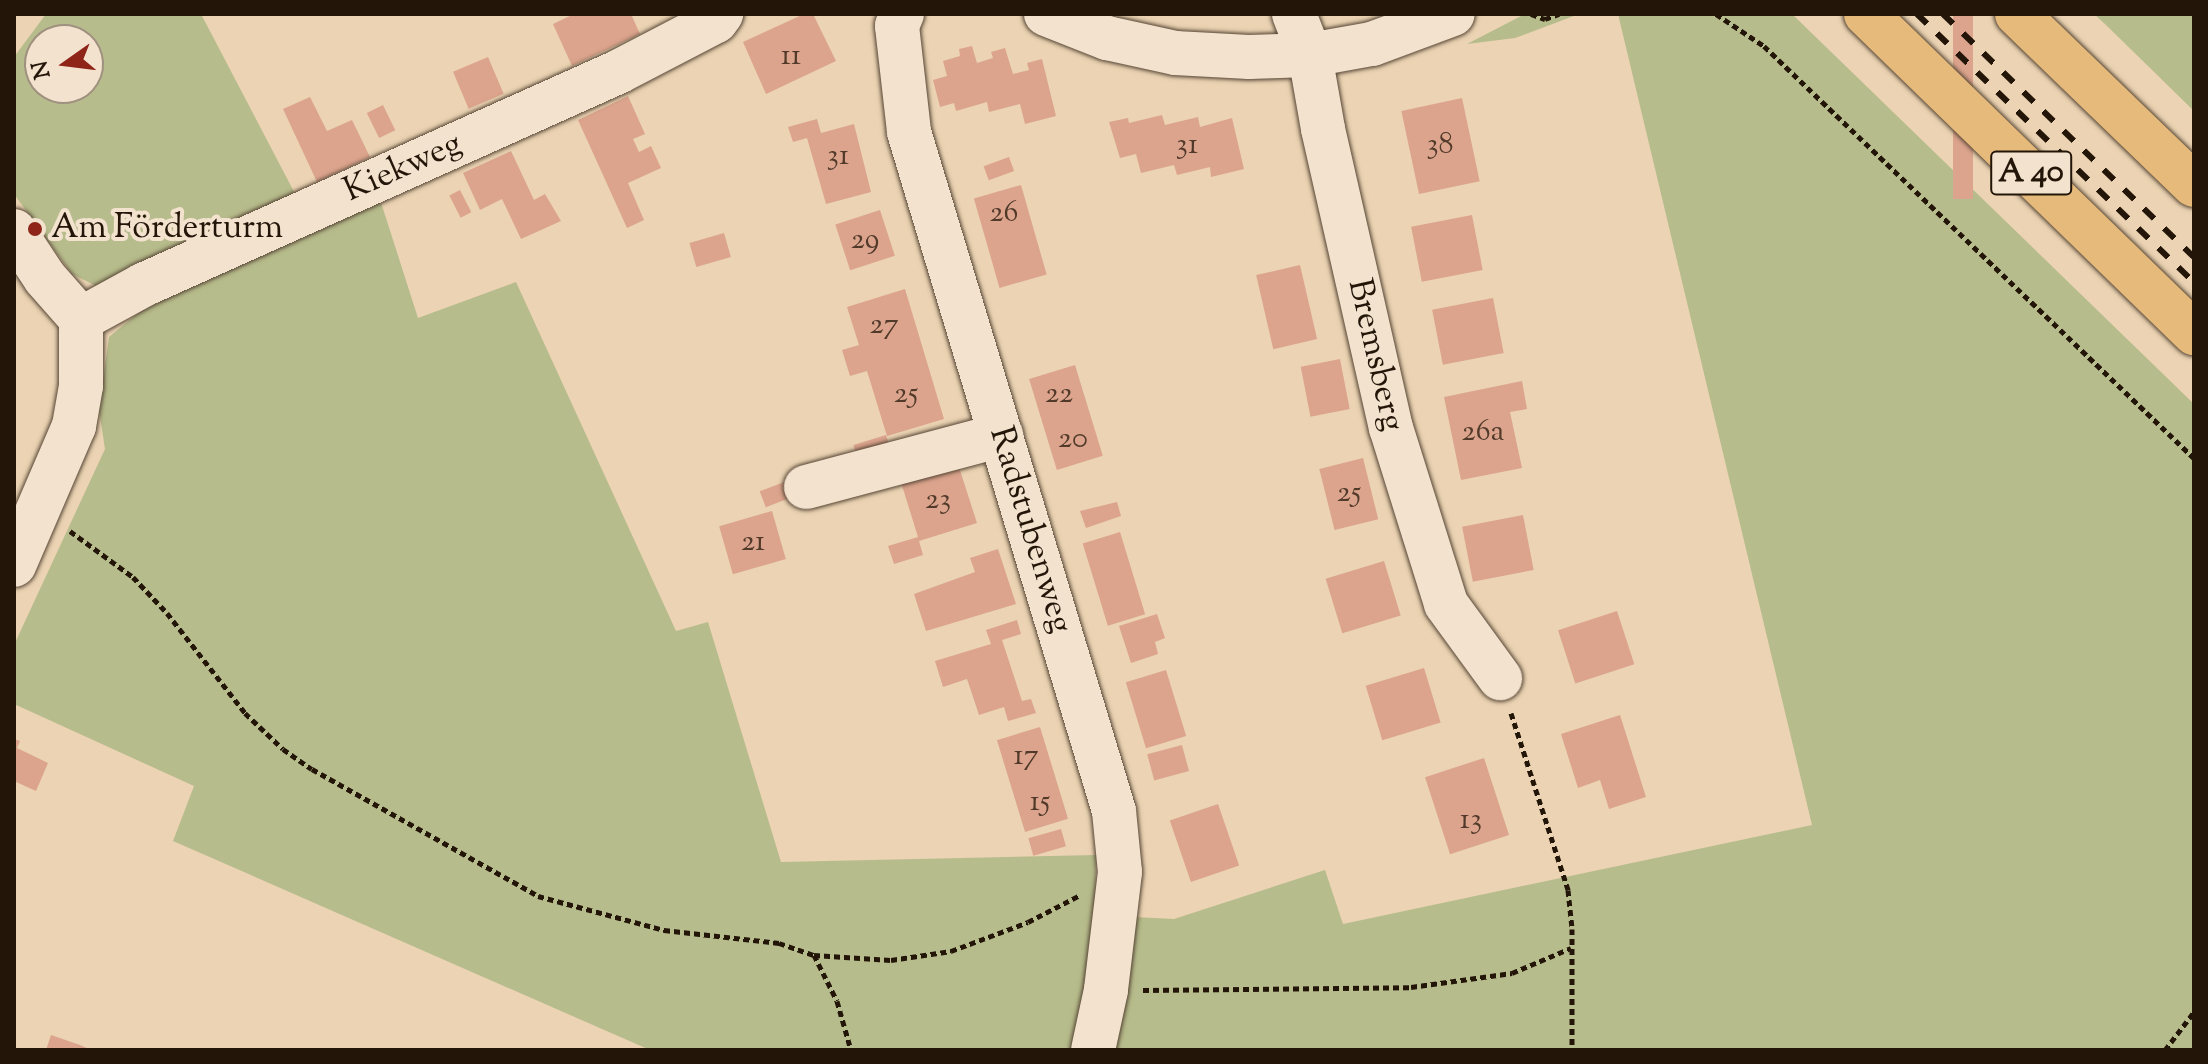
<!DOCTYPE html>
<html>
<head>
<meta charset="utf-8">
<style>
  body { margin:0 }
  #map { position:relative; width:2208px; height:1064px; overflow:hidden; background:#ebd3b3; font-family:"Sorts Mill Goudy",serif }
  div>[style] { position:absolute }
  .green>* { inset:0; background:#b7bc8c }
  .building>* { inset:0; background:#dca48d; transform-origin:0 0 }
  .path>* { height:5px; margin-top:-2.5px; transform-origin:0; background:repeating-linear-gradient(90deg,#231609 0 6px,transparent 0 10px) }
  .roads { filter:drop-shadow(0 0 2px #554534) drop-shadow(0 0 2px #554534) }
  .minor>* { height:44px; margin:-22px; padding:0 22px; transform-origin:22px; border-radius:22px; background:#f2e2ce }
  .highway>* { height:44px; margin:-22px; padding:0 22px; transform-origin:22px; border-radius:22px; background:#e6ba7a }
  .rail>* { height:6px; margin-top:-3px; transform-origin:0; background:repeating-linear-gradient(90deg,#231609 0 14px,transparent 0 28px) }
  .dots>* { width:22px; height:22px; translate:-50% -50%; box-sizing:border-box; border:4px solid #f2e2ce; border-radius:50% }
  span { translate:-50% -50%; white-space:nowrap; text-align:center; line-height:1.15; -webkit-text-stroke:8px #f2e2ce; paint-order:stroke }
  .number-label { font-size:30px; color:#513a2a }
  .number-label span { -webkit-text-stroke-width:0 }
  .shield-label span { padding:2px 6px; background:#f2e2ce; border:2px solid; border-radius:6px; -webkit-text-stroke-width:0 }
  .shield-label { font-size:32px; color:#231609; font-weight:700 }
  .street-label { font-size:34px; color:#231609 }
  .poi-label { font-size:34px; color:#231609 }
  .left { translate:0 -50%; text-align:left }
  .frame { position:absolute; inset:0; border:16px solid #231609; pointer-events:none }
  .north { position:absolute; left:24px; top:24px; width:80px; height:80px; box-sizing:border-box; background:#f2e2ce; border:2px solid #9f907f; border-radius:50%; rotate:256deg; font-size:22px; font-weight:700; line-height:32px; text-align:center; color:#231609 }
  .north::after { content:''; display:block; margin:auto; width:28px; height:36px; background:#8f2418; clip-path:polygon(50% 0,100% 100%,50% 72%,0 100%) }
</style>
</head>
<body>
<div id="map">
  <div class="green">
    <div style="clip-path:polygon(evenodd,46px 14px,201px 14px,302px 207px,378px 193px,418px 318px,516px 282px,676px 631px,708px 622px,781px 862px,1096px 855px,1095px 915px,1174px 919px,1325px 870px,1343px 924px,1812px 825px,1618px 14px,1792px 14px,2194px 404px,2194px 1050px,650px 1050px,173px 841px,194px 786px,14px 704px,14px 645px,105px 449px,99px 410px,109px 337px,143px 309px,72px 274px,14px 194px,14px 57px,46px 14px,40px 40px,88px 40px,88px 88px,40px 88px,40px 40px)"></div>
    <div style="clip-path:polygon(1525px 14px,1579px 14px,1515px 38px,1467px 44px)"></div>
    <div style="clip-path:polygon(2094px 14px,2194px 14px,2194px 111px,2106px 25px)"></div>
  </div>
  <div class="building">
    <div style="clip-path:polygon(574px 14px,631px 14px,640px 34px,572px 66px,553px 24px)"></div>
    <div style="clip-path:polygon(804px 14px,813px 14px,836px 61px,766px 94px,743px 42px)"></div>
    <div style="left:1953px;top:14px;width:20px;height:185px"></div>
    <div style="clip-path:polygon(972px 46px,977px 63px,993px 58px,991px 52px,1005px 48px,1013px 74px,1029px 70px,1027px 63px,1042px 59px,1056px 116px,1025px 124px,1020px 104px,989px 112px,987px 102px,956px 111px,954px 103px,940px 107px,933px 80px,947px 76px,943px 61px,960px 56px,959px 49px)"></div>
    <div style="left:488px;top:57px;width:40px;height:38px;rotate:67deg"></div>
    <div style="clip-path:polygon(628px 96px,645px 134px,633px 139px,639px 152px,651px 146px,661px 168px,628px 183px,644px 220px,627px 228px,578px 120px)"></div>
    <div style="clip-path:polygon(310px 97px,327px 131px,352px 120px,370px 157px,317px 182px,283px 109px)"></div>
    <div style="left:1462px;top:98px;width:85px;height:62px;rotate:78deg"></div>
    <div style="left:383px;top:105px;width:28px;height:18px;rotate:64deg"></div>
    <div style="clip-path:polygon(1162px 115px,1165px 125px,1198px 117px,1200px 127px,1232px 118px,1244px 169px,1211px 177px,1210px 167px,1177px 175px,1174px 165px,1141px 173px,1136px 154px,1120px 158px,1109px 122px,1128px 118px,1129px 123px)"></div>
    <div style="clip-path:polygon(817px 119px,821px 133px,854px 124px,871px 192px,826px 204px,807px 138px,793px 142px,788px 127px)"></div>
    <div style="clip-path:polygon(511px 151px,534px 200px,545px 194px,561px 221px,521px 239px,502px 199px,480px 210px,463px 173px)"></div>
    <div style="left:1009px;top:157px;width:15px;height:27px;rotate:70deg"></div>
    <div style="left:1021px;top:185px;width:93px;height:49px;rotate:74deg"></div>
    <div style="left:460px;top:190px;width:25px;height:12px;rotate:63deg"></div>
    <div style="left:880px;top:210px;width:48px;height:47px;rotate:72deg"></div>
    <div style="left:1472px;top:215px;width:56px;height:62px;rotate:79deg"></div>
    <div style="left:724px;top:233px;width:25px;height:36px;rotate:74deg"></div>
    <div style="left:1300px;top:265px;width:76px;height:45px;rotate:77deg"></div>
    <div style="clip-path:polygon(905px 289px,944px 419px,887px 436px,867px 371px,850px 376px,842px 350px,859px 345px,847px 307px)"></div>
    <div style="left:1493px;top:298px;width:56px;height:62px;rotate:79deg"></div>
    <div style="left:1340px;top:359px;width:51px;height:40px;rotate:79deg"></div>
    <div style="left:1075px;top:365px;width:95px;height:48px;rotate:73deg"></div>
    <div style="clip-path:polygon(1522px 381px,1527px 409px,1510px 412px,1522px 468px,1461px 480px,1444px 397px)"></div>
    <div style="left:886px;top:435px;width:17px;height:34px;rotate:73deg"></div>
    <div style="left:1363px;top:458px;width:63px;height:45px;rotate:76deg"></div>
    <div style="clip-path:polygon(957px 461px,977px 523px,919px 541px,923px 555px,894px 564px,888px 546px,918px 537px,900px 479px)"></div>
    <div style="left:784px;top:482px;width:17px;height:26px;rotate:69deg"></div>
    <div style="clip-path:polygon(1117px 502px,1121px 516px,1086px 528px,1080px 511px)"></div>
    <div style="left:772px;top:511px;width:50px;height:55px;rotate:74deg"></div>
    <div style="left:1523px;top:515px;width:56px;height:62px;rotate:79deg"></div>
    <div style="left:1120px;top:532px;width:86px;height:39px;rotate:73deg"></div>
    <div style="clip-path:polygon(998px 549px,1016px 604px,926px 631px,914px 594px,975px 572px,970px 558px)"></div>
    <div style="left:1384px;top:561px;width:57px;height:61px;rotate:73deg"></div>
    <div style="left:1617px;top:611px;width:56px;height:62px;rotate:72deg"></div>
    <div style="clip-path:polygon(1157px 614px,1165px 638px,1155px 642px,1158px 654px,1131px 663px,1119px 626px)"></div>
    <div style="clip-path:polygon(1017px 620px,1021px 634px,1002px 640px,1022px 701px,1031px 699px,1036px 713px,1008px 721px,1004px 707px,979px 715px,967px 679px,943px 687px,935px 661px,991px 644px,986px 630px)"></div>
    <div style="left:1424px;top:668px;width:57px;height:61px;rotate:73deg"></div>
    <div style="left:1166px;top:670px;width:69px;height:42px;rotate:73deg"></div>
    <div style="clip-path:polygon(1620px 715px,1646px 797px,1609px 809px,1600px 780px,1578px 788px,1561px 734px)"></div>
    <div style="left:1040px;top:727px;width:96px;height:45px;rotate:73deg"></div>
    <div style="clip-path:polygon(14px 739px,20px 741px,17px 748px,48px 763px,36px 791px,14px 781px)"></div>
    <div style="left:1182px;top:745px;width:27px;height:36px;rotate:75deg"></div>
    <div style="left:1484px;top:758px;width:81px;height:62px;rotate:72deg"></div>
    <div style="left:1218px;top:804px;width:65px;height:51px;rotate:71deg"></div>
    <div style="left:1061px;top:829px;width:18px;height:34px;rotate:74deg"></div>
    <div style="clip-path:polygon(51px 1035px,80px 1045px,91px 1050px,46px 1050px)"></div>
  </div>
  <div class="path">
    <div style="left:1531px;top:14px;width:15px;rotate:20deg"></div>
    <div style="left:1545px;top:19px;width:15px;rotate:-20deg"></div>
    <div style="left:1716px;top:14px;width:58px;rotate:33.7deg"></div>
    <div style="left:1764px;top:46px;width:596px;rotate:43.78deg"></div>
    <div style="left:70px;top:531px;width:78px;rotate:36.1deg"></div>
    <div style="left:133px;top:577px;width:50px;rotate:46.6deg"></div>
    <div style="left:167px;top:613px;width:127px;rotate:52deg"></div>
    <div style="left:245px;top:713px;width:52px;rotate:43.5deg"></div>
    <div style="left:283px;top:749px;width:35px;rotate:35deg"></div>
    <div style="left:312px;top:769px;width:259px;rotate:29.3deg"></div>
    <div style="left:538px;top:896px;width:131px;rotate:15.1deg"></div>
    <div style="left:664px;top:930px;width:116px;rotate:6.4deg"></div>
    <div style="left:779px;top:943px;width:37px;rotate:19deg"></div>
    <div style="left:814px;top:955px;width:51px;rotate:63.4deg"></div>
    <div style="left:837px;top:1001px;width:51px;rotate:74.1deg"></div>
    <div style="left:1511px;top:713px;width:186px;rotate:72.1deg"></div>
    <div style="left:1568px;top:890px;width:39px;rotate:84deg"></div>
    <div style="left:1572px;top:929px;width:121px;rotate:90deg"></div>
    <div style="left:814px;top:955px;width:77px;rotate:3.7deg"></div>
    <div style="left:891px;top:960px;width:61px;rotate:-8.5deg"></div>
    <div style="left:951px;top:951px;width:82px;rotate:-20.6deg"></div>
    <div style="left:1028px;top:922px;width:59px;rotate:-27.4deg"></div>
    <div style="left:1143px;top:990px;width:268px;rotate:-0.6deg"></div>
    <div style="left:1411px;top:987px;width:102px;rotate:-7.9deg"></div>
    <div style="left:1512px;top:973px;width:64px;rotate:-23deg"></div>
    <div style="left:2165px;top:1050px;width:48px;rotate:-52.7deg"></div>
  </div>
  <div class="roads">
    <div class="minor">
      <div style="left:902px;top:14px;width:13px;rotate:113deg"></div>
      <div style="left:897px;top:26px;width:107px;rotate:83.5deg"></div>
      <div style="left:909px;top:132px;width:709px;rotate:73.2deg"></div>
      <div style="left:1114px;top:811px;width:61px;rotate:84.4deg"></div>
      <div style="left:1120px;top:872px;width:119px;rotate:96.8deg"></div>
      <div style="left:1106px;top:990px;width:61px;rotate:102.2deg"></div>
      <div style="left:1046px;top:14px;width:66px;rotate:21.5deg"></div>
      <div style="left:1107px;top:38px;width:70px;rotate:12.4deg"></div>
      <div style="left:1175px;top:53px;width:74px;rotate:3.1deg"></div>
      <div style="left:1249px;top:57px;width:61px;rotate:-1.9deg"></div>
      <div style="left:1310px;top:55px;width:63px;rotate:-10.1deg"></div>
      <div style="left:1372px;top:44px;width:86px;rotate:-20.3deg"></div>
      <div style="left:1294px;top:14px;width:44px;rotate:68.7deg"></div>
      <div style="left:1310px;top:55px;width:75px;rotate:80deg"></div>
      <div style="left:1323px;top:129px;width:307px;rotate:77.2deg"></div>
      <div style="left:1391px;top:428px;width:184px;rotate:72.6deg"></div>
      <div style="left:1446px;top:604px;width:92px;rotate:53.9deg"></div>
      <div style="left:14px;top:231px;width:56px;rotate:56.6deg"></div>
      <div style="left:45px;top:278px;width:55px;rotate:48.7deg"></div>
      <div style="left:81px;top:319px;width:67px;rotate:90deg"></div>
      <div style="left:81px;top:386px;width:41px;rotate:99.9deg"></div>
      <div style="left:74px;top:426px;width:151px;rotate:113.3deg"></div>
      <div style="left:81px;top:319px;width:71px;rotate:-28.7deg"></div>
      <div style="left:143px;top:285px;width:521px;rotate:-24.15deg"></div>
      <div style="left:618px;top:72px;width:110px;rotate:-27.5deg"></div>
      <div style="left:716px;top:21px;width:9px;rotate:-54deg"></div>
      <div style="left:806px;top:487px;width:202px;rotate:-14.9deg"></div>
    </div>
    <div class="highway">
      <div style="left:1866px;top:14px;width:458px;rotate:44.2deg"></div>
      <div style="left:2017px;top:14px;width:246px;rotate:44deg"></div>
    </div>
  </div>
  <div class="rail">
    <div style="left:1917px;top:14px;width:385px;rotate:44.1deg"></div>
    <div style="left:1943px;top:14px;width:349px;rotate:44.1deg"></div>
  </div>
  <div class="dots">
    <div style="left:35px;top:229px;background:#8f2418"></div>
  </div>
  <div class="number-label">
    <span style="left:791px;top:57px">11</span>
    <span style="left:1187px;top:146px">31</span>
    <span style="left:1440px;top:146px">38</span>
    <span style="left:838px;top:157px">31</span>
    <span style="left:1004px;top:214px">26</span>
    <span style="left:865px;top:241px">29</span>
    <span style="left:884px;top:326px">27</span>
    <span style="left:906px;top:395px">25</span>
    <span style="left:1059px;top:395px">22</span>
    <span style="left:1483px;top:433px">26a</span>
    <span style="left:1073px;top:440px">20</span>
    <span style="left:1349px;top:494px">25</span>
    <span style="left:938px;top:501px">23</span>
    <span style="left:753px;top:543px">21</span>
    <span style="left:1026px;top:757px">17</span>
    <span style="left:1040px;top:803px">15</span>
    <span style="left:1471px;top:821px">13</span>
  </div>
  <div class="shield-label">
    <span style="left:2031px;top:173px">A 40</span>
  </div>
  <div class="street-label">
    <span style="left:403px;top:168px;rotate:-24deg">Kiekweg</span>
    <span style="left:1375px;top:355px;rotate:77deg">Bremsberg</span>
    <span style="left:1030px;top:530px;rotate:73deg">Radstubenweg</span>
  </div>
  <div class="poi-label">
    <span class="left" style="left:51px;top:229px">Am Förderturm</span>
  </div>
  <div class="frame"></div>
  <div class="north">N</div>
</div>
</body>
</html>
